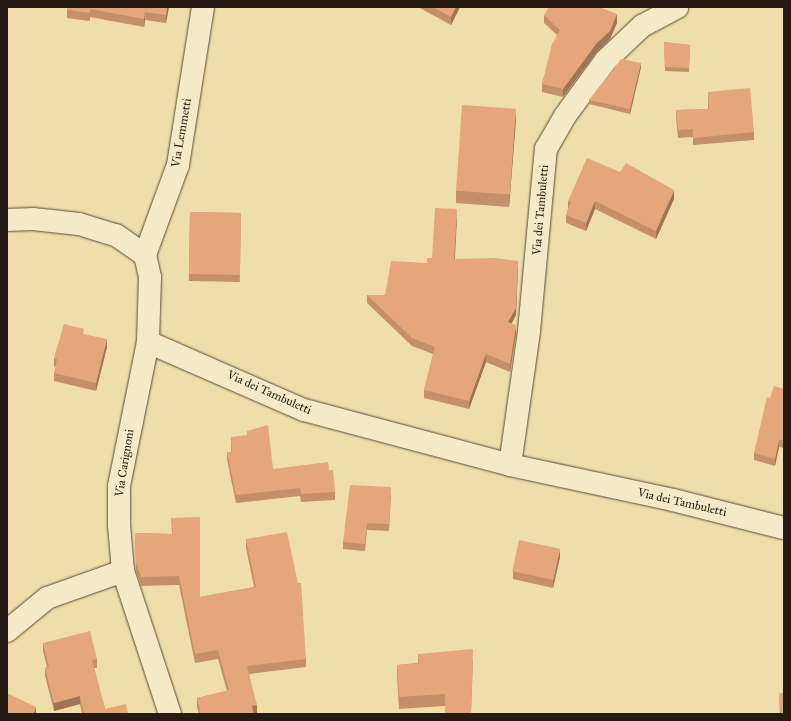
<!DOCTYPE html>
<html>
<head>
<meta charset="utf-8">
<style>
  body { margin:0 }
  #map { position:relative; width:791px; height:721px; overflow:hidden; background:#efdeaa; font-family:"IM FELL Great Primer",serif }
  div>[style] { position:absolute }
  .roads { filter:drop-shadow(0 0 1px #584b3a) drop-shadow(0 0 1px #584b3a) }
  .minor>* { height:22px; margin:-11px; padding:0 11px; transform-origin:11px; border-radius:11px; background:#f5eac8 }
  .wall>* { inset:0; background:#c59069; transform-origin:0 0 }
  .shaded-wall>* { inset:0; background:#a07555 }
  .building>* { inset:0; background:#e5a77a; transform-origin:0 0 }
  span { translate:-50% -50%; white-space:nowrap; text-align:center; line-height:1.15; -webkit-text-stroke:4px #f5eac8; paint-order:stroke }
  .street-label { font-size:12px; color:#251a14 }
  .frame { position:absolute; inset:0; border:8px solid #251a14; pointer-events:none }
</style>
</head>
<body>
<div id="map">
  <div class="roads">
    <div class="minor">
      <div style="left:7px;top:220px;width:26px;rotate:-2deg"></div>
      <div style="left:33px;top:219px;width:46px;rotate:6.2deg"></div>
      <div style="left:79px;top:224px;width:39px;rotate:17deg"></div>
      <div style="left:116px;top:235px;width:35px;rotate:35deg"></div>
      <div style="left:145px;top:255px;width:23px;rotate:77deg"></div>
      <div style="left:150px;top:277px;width:65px;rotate:91.8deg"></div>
      <div style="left:148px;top:342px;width:147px;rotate:101.4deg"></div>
      <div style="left:119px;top:486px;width:39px;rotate:90deg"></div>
      <div style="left:119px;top:525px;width:46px;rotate:85deg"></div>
      <div style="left:123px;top:571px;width:151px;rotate:71.8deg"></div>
      <div style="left:145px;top:255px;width:96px;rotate:-69.9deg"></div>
      <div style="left:178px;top:165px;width:160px;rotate:-81deg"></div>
      <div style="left:148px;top:342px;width:170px;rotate:23.6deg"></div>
      <div style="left:304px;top:410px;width:213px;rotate:14.9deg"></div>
      <div style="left:510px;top:465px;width:167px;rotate:12.1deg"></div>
      <div style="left:673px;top:500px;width:114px;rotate:14.2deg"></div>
      <div style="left:510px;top:465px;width:135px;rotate:-81.9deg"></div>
      <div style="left:529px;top:331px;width:183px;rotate:-84.7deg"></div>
      <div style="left:546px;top:149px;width:38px;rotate:-60deg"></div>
      <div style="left:565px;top:116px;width:69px;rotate:-53.8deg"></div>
      <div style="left:606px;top:60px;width:50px;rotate:-43.4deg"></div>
      <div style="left:642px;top:26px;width:40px;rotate:-28deg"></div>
      <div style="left:7px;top:631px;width:52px;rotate:-39.5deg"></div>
      <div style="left:47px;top:598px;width:81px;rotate:-19.6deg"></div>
    </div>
  </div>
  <div class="wall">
    <div style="clip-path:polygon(67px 7px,169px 7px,166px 23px,145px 20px,144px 27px,90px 17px,90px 21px,67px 18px)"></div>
    <div style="clip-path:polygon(418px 7px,460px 7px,451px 25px)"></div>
    <div style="clip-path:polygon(544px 15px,617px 23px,610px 39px,596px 53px,563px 97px,542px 92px,542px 84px,557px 35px,544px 23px)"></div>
    <div style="clip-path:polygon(664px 42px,690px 45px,689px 72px,665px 71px)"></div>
    <div style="clip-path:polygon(641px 67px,630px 114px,589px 104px,589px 100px)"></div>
    <div style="clip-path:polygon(708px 92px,754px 132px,754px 140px,693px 145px,693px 137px,678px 138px,676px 118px,676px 110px,708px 109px)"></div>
    <div style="clip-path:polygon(516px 120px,509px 207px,456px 203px,456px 191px)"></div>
    <div style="clip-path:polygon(674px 199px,656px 239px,595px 209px,586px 231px,566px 223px,566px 215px,568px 209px,568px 201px)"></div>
    <div style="left:190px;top:212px;width:51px;height:69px;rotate:1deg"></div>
    <div style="clip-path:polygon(457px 217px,455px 259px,518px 269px,516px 315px,512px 323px,516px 333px,510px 372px,486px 362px,469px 409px,424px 398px,424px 390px,433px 354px,412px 346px,367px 303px,367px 295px,385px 295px,427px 263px,432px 258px)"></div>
    <div style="clip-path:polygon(84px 334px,107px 347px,96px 391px,54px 381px,54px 373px,56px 367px,54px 366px,54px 358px)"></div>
    <div style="clip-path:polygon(784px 389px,784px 448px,779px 447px,775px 466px,754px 460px,754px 453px,770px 398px)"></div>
    <div style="clip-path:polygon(231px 437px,273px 469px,329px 470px,335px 492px,335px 500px,301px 502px,300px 496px,236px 503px,227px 460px,227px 452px,231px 452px)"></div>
    <div style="clip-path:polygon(391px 494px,389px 531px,367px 530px,365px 551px,343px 549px,343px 542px)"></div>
    <div style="clip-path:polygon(171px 518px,200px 597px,254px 587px,246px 548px,246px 539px,306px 659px,306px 667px,249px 674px,257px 713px,255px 714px,199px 714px,197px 707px,197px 698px,227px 691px,218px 659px,195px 663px,179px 585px,141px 586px,136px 572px,135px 533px,172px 534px)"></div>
    <div style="clip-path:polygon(560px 557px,553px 588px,513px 579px,513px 571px)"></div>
    <div style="clip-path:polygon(43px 643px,97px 659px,97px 668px,94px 668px,105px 709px,128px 714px,82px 714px,80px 704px,54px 711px,45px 676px,45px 668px,47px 667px,43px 651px)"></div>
    <div style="clip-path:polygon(418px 654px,473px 660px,471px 714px,445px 714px,445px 706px,399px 709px,397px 677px,397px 665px,418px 663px)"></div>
    <div style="clip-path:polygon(779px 693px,784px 714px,780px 714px)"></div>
  </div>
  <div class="shaded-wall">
    <div style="clip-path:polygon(167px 7px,169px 7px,166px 23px,166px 15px)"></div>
    <div style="clip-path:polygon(456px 7px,460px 7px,451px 25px,451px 17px)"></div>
    <div style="clip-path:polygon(145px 12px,145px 20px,144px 27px,144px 19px)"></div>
    <div style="clip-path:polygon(617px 14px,617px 23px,610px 39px,596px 53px,563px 97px,563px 89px)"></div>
    <div style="clip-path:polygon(641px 63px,641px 67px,630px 114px,630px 109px)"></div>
    <div style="clip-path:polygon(516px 109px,516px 120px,509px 207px,509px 195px)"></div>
    <div style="clip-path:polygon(674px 190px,674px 199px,656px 239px,656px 231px)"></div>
    <div style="clip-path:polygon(595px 201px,595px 209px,586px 231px,586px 223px)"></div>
    <div style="clip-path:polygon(457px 209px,457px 217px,454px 266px,454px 259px)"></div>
    <div style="clip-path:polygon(518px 261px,516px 315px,508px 330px,508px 322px)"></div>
    <div style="clip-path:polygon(516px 325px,516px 333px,510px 372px,510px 364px)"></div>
    <div style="clip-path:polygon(107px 339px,107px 347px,96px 391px,96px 383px)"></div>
    <div style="clip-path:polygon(486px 354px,486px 362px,469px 409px,469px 401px)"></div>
    <div style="clip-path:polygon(779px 440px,779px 447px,775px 466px,775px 459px)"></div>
    <div style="clip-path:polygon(560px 549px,560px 557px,553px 588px,553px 580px)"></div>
    <div style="clip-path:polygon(80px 696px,80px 704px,54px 711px,54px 703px)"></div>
    <div style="clip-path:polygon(257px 705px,257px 713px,252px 714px,252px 706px)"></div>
    <div style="clip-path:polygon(36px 707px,36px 714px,33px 714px)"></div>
  </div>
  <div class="building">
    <div style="clip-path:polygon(67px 7px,167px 7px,166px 15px,145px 12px,144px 19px,90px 9px,90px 13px,67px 10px)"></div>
    <div style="clip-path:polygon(433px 7px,456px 7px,451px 17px)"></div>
    <div style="clip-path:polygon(549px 7px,599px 7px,617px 14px,610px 31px,596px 44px,563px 89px,542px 84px,552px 44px,560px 30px,544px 15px)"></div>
    <div style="clip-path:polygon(664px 42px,690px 45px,689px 68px,665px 67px)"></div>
    <div style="clip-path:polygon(621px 59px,641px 63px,630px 109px,589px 100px)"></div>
    <div style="clip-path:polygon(750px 88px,754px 132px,693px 138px,693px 129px,678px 130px,676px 110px,709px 109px,708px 92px)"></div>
    <div style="left:462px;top:105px;width:54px;height:86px;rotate:4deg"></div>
    <div style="clip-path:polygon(587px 158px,620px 172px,626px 163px,674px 190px,656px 231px,595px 201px,586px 223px,566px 215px,571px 202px,568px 201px)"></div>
    <div style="clip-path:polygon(435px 208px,457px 209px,454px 259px,495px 258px,518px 261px,516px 308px,508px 322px,516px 325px,510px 364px,486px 354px,469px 401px,424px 390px,435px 347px,412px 338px,367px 295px,385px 295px,391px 261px,427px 263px,427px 258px,432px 258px)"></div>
    <div style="left:190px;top:212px;width:51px;height:62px;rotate:1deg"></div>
    <div style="clip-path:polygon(64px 324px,84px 329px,83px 334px,107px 339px,96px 383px,54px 373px,57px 359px,54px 358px)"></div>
    <div style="clip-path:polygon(774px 386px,784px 389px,784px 440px,779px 440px,775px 459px,754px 453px,767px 397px,770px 398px)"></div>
    <div style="clip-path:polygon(268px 425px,273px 469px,328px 462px,329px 470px,333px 470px,335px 492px,301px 494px,300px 488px,236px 495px,227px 452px,232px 452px,231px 437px,247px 435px,247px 431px)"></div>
    <div style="clip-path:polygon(350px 485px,391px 487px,389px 524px,367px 523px,365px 544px,343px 542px)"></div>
    <div style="clip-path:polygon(200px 517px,200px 597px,256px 587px,246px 539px,287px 532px,298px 583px,301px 583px,306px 659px,247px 666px,257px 705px,252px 706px,254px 714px,201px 714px,197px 698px,229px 690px,218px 650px,195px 654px,179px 576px,141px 577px,136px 563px,135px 533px,173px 534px,171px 518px)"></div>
    <div style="left:519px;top:540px;width:42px;height:32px;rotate:12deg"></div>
    <div style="clip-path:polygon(90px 631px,97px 659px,92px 660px,105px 709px,126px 704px,128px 714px,84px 714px,80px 696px,54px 703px,45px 668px,49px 667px,43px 643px)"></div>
    <div style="clip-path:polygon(473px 649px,471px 714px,445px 714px,445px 694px,399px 697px,397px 665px,419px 663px,418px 654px)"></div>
    <div style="clip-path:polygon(7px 693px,36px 707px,33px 714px,7px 714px)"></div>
    <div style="clip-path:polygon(779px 693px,784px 693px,784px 714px,781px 714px)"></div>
  </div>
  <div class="street-label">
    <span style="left:182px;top:133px;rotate:-80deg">Via Lemmetti</span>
    <span style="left:541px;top:210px;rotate:-85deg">Via dei Tambuletti</span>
    <span style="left:269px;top:393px;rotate:24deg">Via dei Tambuletti</span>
    <span style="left:125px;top:463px;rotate:-81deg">Via Carignoni</span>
    <span style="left:682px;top:503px;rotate:13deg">Via dei Tambuletti</span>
  </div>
  <div class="frame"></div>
</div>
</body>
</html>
